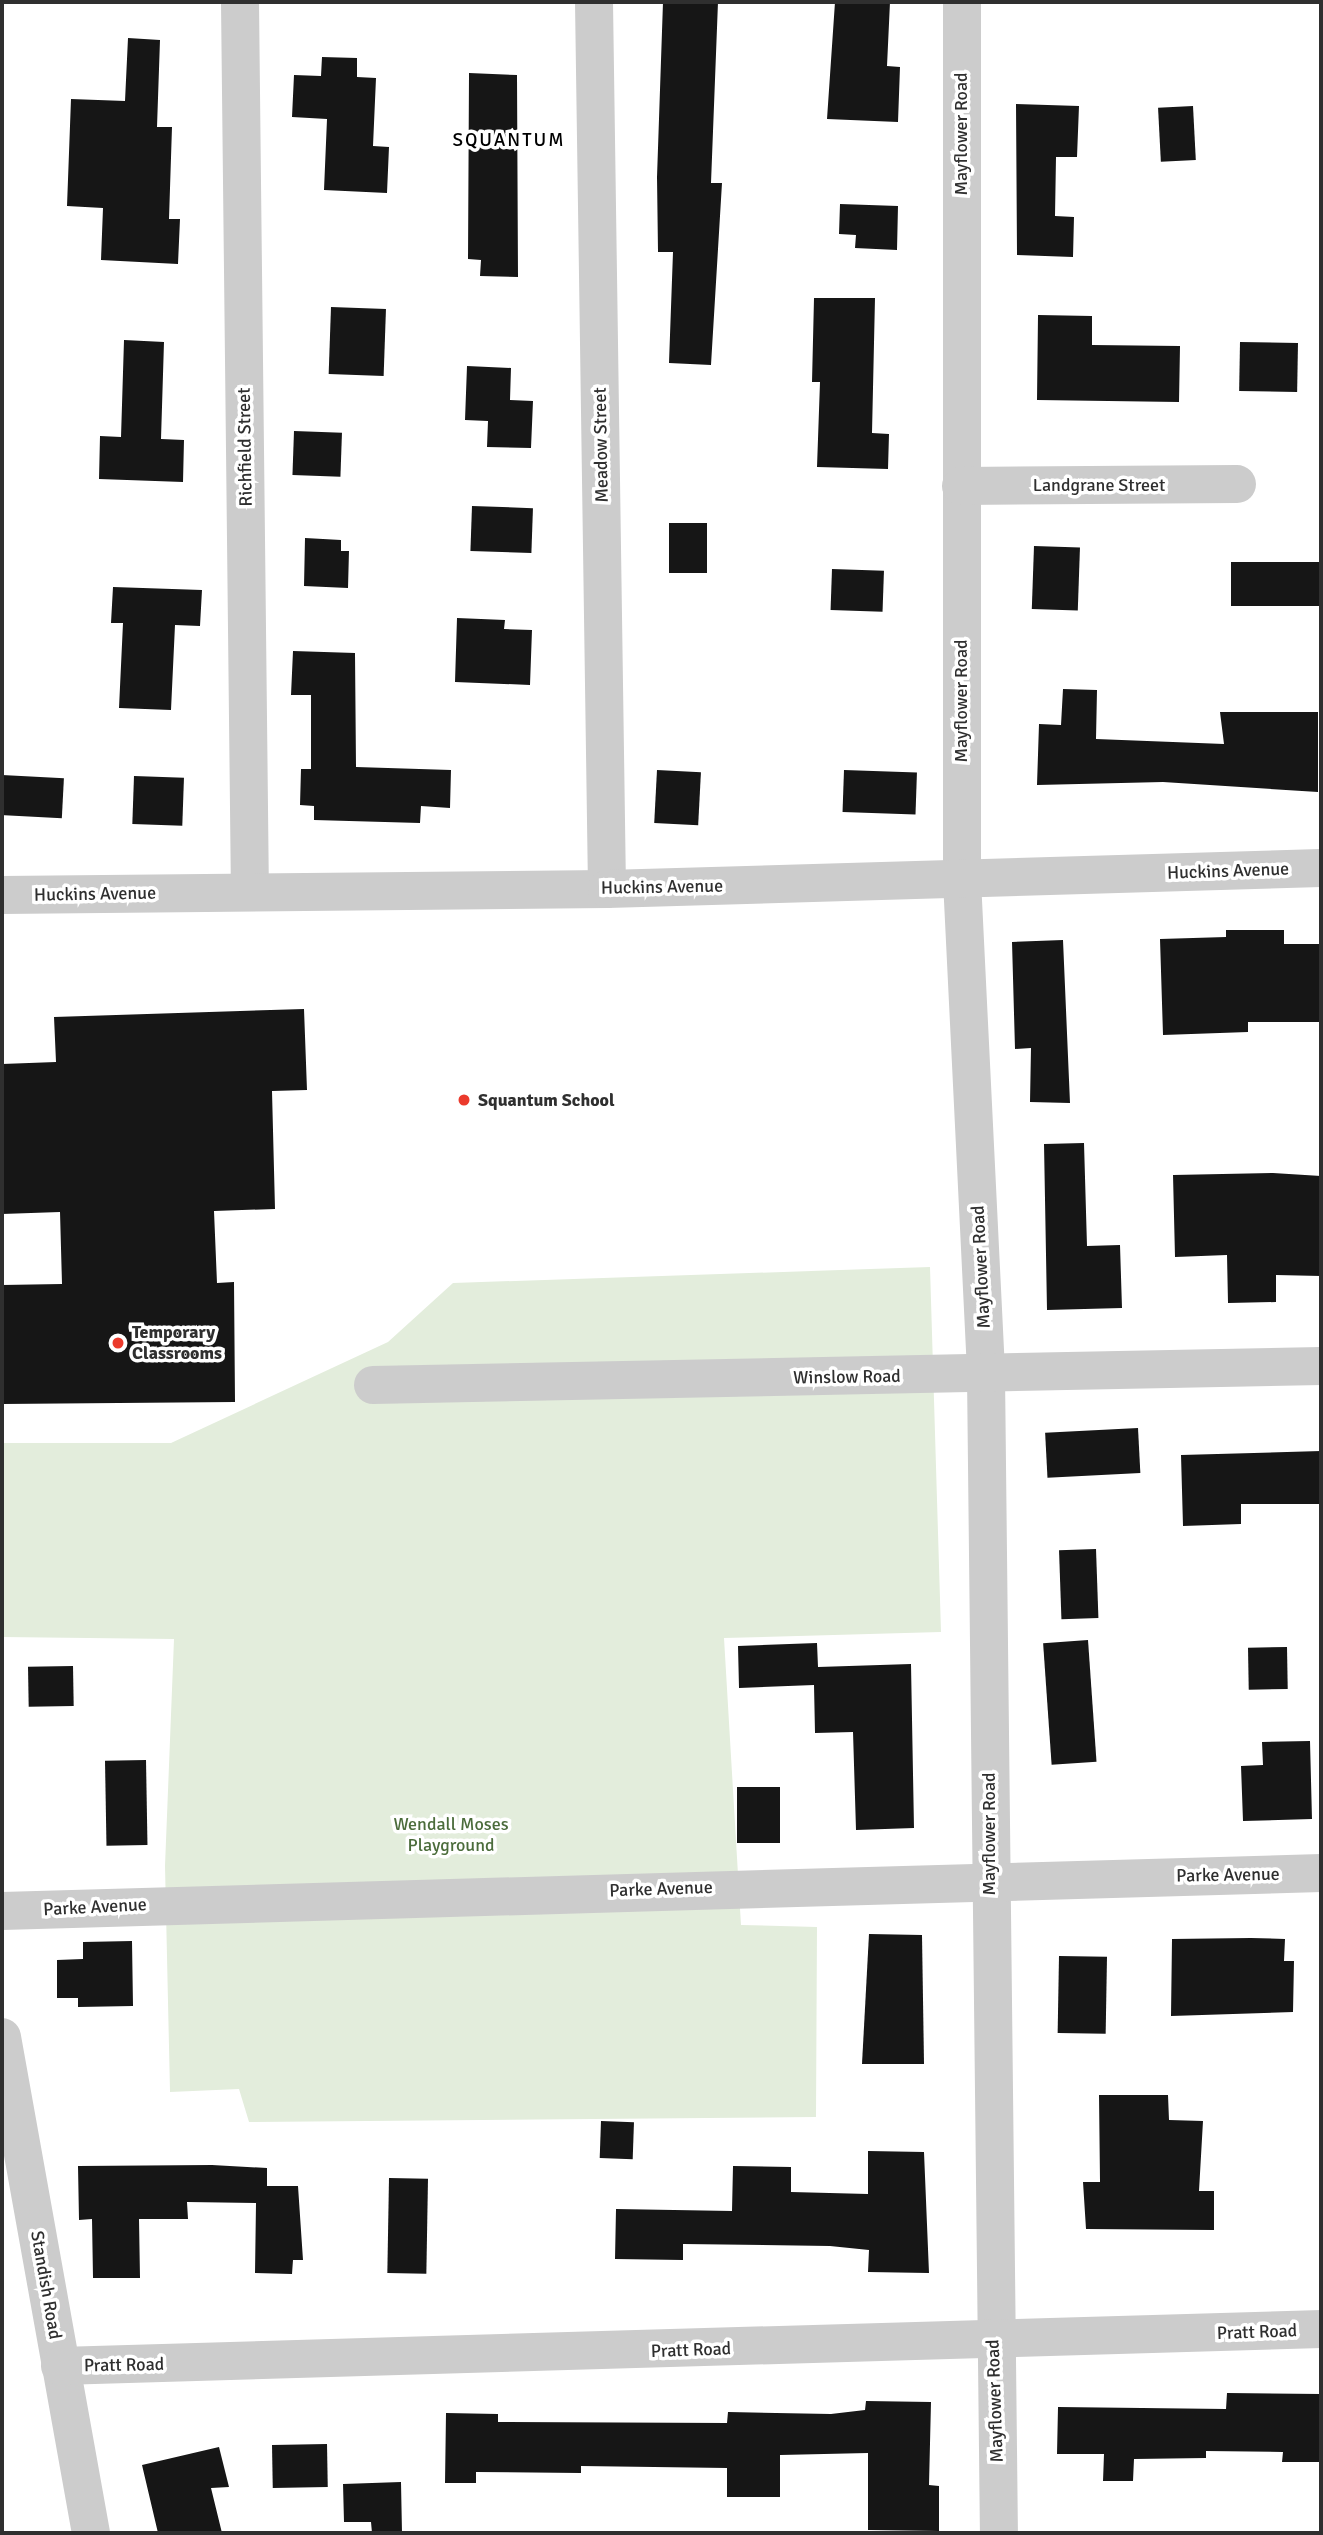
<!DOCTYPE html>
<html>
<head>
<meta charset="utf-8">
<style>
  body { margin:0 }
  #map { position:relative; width:1323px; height:2535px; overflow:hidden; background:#fff; font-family:Signika,sans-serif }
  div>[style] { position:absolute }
  .green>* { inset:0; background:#e3eddc }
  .building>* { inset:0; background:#161616; transform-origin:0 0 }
  .minor>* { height:38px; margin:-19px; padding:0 19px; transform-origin:19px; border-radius:19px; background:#ccc }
  .dots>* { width:19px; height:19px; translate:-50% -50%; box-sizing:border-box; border:4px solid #fff; border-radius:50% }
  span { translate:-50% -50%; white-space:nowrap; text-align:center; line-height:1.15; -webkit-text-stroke:7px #fff; paint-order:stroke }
  .street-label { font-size:18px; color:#2f2f2f }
  .poi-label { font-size:18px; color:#2f2f2f; font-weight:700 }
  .left { translate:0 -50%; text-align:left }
  .park-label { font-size:18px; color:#4b6c3b }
  .neighbourhood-label { font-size:19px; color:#000; letter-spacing:2px }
  .frame { position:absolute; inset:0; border:4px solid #2f2f2f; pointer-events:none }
</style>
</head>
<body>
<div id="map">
  <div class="green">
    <div style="clip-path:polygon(930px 1267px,941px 1632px,724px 1638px,741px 1925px,817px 1927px,816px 2117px,249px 2122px,239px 2089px,170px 2092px,165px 1866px,174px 1639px,2px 1637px,2px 1443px,171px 1443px,388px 1342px,453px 1283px)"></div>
  </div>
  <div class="building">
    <div style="clip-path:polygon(663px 2px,718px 2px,711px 183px,722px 183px,711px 365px,669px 363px,673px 252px,658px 252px,657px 177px)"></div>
    <div style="clip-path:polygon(835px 2px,890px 2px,887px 66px,900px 67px,898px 122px,827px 119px)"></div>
    <div style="clip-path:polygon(128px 38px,160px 40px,157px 127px,172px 127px,169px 219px,180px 219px,178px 264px,101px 260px,103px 208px,67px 206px,71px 99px,125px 101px)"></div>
    <div style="clip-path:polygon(322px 57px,357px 58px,357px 77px,376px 78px,373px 146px,389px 147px,387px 193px,324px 190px,327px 119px,292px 117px,294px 75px,321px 76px)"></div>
    <div style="clip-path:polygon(469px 73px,517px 75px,518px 277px,480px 276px,481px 260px,468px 259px)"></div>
    <div style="clip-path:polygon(1016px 104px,1079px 106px,1077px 157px,1056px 157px,1055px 216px,1074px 217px,1073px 257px,1017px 255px)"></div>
    <div style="left:1193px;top:106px;width:54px;height:35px;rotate:87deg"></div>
    <div style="clip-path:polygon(840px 204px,898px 206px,897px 250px,855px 248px,856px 235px,839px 234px)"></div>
    <div style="clip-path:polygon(814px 298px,875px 298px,872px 433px,889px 434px,888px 469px,817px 467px,820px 382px,812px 382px)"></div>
    <div style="left:331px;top:307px;width:55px;height:67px;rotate:2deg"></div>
    <div style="clip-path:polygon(1038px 315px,1092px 316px,1092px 345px,1180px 346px,1179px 402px,1037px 400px)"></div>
    <div style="clip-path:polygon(124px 340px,164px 342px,161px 439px,184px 440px,183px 482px,99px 479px,100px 436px,121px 437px)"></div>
    <div style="left:1240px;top:342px;width:58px;height:49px;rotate:1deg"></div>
    <div style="clip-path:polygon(467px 366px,511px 368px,510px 400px,533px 401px,531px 448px,487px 447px,488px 421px,465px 420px)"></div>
    <div style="left:294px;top:431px;width:48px;height:44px;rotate:2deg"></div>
    <div style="left:472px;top:506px;width:61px;height:45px;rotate:2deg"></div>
    <div style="left:669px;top:523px;width:38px;height:50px"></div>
    <div style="clip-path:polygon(305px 538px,341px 540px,341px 551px,349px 551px,348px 588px,304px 586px)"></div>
    <div style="left:1034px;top:546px;width:46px;height:63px;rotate:2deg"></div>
    <div style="left:1231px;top:562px;width:90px;height:44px"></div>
    <div style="left:832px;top:569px;width:52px;height:41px;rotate:2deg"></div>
    <div style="clip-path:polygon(113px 587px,202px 590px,200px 626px,175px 625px,171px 710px,119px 708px,123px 623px,111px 623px)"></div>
    <div style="clip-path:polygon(457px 618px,505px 620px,504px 629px,532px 630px,530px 685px,455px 682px)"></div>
    <div style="clip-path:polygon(293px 651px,355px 653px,356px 767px,451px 770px,450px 808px,421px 806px,420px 823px,314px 820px,314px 806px,300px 805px,301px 769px,311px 769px,311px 695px,291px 695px)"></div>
    <div style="clip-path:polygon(1063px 689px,1097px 690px,1096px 739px,1224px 744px,1220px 712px,1318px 712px,1318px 792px,1163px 782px,1037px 785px,1039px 724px,1061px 725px)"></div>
    <div style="left:657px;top:770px;width:44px;height:53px;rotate:3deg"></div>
    <div style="left:844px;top:770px;width:73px;height:42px;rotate:2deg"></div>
    <div style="left:2px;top:775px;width:62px;height:40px;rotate:3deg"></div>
    <div style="left:134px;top:776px;width:50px;height:48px;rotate:2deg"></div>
    <div style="clip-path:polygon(1226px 930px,1284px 930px,1284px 944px,1321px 944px,1321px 1022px,1248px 1022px,1248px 1032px,1163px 1035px,1160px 939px,1226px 937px)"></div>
    <div style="clip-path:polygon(1063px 940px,1070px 1103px,1030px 1102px,1031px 1048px,1015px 1049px,1012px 942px)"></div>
    <div style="clip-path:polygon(304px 1009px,307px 1090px,272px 1091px,275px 1209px,214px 1211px,217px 1283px,234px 1282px,235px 1402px,2px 1404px,2px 1285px,62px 1284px,60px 1212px,2px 1214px,2px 1064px,56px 1062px,54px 1017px)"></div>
    <div style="clip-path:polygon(1084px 1143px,1087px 1246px,1120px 1245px,1122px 1308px,1047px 1310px,1044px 1144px)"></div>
    <div style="clip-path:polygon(1273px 1173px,1321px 1176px,1321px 1276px,1276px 1275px,1276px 1302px,1228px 1303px,1227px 1255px,1175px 1257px,1173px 1175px)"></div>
    <div style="left:1138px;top:1428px;width:45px;height:93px;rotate:87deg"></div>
    <div style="clip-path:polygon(1321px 1451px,1321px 1504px,1241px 1504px,1241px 1524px,1183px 1526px,1181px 1455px)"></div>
    <div style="left:1096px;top:1549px;width:69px;height:37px;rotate:88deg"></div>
    <div style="left:1088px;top:1640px;width:122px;height:45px;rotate:86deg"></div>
    <div style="clip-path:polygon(817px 1643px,818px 1667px,911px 1664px,914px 1828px,856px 1830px,853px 1732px,815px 1733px,814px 1685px,739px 1688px,738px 1646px)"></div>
    <div style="left:1287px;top:1647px;width:42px;height:39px;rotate:89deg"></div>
    <div style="left:73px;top:1666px;width:40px;height:45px;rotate:89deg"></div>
    <div style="clip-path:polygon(1310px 1741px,1312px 1819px,1243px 1821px,1241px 1766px,1263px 1765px,1262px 1742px)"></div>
    <div style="left:146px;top:1760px;width:85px;height:41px;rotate:89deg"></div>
    <div style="left:737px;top:1787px;width:43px;height:56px"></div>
    <div style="clip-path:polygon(869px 1934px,922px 1935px,924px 2064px,862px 2064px)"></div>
    <div style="clip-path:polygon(1251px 1938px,1285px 1939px,1284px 1961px,1294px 1961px,1293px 2012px,1171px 2016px,1172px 1939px)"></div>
    <div style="clip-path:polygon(132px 1941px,133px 2006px,78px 2007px,78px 1998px,57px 1998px,57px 1960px,83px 1959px,83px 1942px)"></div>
    <div style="left:1059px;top:1956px;width:48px;height:77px;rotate:1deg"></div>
    <div style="clip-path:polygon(1099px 2095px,1168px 2095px,1169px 2120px,1203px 2121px,1199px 2191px,1214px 2191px,1214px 2230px,1086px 2229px,1083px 2182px,1100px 2182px)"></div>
    <div style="left:601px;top:2121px;width:33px;height:37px;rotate:2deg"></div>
    <div style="clip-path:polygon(868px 2151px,924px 2152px,929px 2273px,868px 2272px,869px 2250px,830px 2246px,683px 2244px,683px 2260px,615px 2259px,616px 2209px,732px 2211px,733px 2166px,791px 2167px,791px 2192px,868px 2194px)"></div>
    <div style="clip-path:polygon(212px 2165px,267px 2168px,267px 2186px,298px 2186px,303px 2260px,293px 2260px,292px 2274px,255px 2273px,256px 2203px,187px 2202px,188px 2219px,139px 2219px,140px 2278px,93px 2278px,92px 2219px,79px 2220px,78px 2166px)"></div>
    <div style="left:389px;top:2178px;width:39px;height:95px;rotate:1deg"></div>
    <div style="clip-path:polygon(1227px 2393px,1321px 2394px,1321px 2462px,1282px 2462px,1283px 2452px,1206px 2451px,1206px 2458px,1134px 2459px,1133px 2481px,1103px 2481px,1104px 2454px,1057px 2454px,1058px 2407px,1226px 2409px)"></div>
    <div style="clip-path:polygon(866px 2401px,931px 2402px,929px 2485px,939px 2486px,939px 2531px,868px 2530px,868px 2453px,780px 2455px,780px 2497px,727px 2497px,727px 2468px,581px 2466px,581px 2473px,476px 2472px,476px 2483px,445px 2483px,446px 2413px,498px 2414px,498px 2422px,727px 2423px,728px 2412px,831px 2414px,865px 2410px)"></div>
    <div style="left:327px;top:2444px;width:43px;height:55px;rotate:89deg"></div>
    <div style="clip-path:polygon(219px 2447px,229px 2487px,211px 2488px,222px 2533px,158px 2533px,142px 2465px)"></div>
    <div style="clip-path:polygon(401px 2482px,402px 2533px,372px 2533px,371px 2522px,344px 2522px,343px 2484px)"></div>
  </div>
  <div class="minor">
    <div style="left:240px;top:2px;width:890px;rotate:89.36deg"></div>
    <div style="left:594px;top:2px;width:887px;rotate:89.16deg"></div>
    <div style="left:962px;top:2px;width:878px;rotate:90deg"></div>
    <div style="left:962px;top:880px;width:496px;rotate:87.2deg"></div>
    <div style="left:986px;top:1375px;width:1158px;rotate:89.36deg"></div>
    <div style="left:961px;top:486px;width:276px;rotate:-0.4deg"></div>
    <div style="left:2px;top:895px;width:605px;rotate:-0.57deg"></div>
    <div style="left:607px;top:889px;width:714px;rotate:-1.68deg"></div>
    <div style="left:373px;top:1385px;width:948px;rotate:-1.15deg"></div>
    <div style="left:2px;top:1911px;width:1320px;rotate:-1.65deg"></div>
    <div style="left:2px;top:2037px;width:504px;rotate:79.83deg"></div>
    <div style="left:60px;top:2366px;width:1262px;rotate:-1.68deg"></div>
  </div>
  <div class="dots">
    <div style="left:464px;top:1100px;background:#eb3a2c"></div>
    <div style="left:118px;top:1343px;background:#eb3a2c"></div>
  </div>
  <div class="street-label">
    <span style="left:961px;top:134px;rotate:-90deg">Mayflower Road</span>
    <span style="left:601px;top:445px;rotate:-91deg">Meadow Street</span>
    <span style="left:245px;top:447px;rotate:-91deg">Richfield Street</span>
    <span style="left:1099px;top:485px">Landgrane Street</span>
    <span style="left:961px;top:701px;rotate:-90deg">Mayflower Road</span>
    <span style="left:1228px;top:871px;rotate:-2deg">Huckins Avenue</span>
    <span style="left:662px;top:887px;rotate:-1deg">Huckins Avenue</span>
    <span style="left:95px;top:894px;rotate:-1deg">Huckins Avenue</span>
    <span style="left:981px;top:1267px;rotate:-93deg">Mayflower Road</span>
    <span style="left:847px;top:1377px;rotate:-1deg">Winslow Road</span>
    <span style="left:989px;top:1834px;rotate:-90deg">Mayflower Road</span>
    <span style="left:1228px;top:1875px;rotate:-1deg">Parke Avenue</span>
    <span style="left:661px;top:1889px;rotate:-2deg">Parke Avenue</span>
    <span style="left:95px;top:1907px;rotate:-3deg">Parke Avenue</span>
    <span style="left:46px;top:2285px;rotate:80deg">Standish Road</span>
    <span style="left:1257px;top:2332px;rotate:-2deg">Pratt Road</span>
    <span style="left:691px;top:2350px;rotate:-2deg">Pratt Road</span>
    <span style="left:124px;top:2365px;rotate:-1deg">Pratt Road</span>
    <span style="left:995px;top:2401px;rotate:-92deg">Mayflower Road</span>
  </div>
  <div class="poi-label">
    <span class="left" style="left:478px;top:1100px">Squantum School</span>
    <span class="left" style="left:132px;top:1343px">Temporary<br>Classrooms</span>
  </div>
  <div class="park-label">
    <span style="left:451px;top:1835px">Wendall Moses<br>Playground</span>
  </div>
  <div class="neighbourhood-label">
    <span style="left:509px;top:141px">SQUANTUM</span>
  </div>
  <div class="frame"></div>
</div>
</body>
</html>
